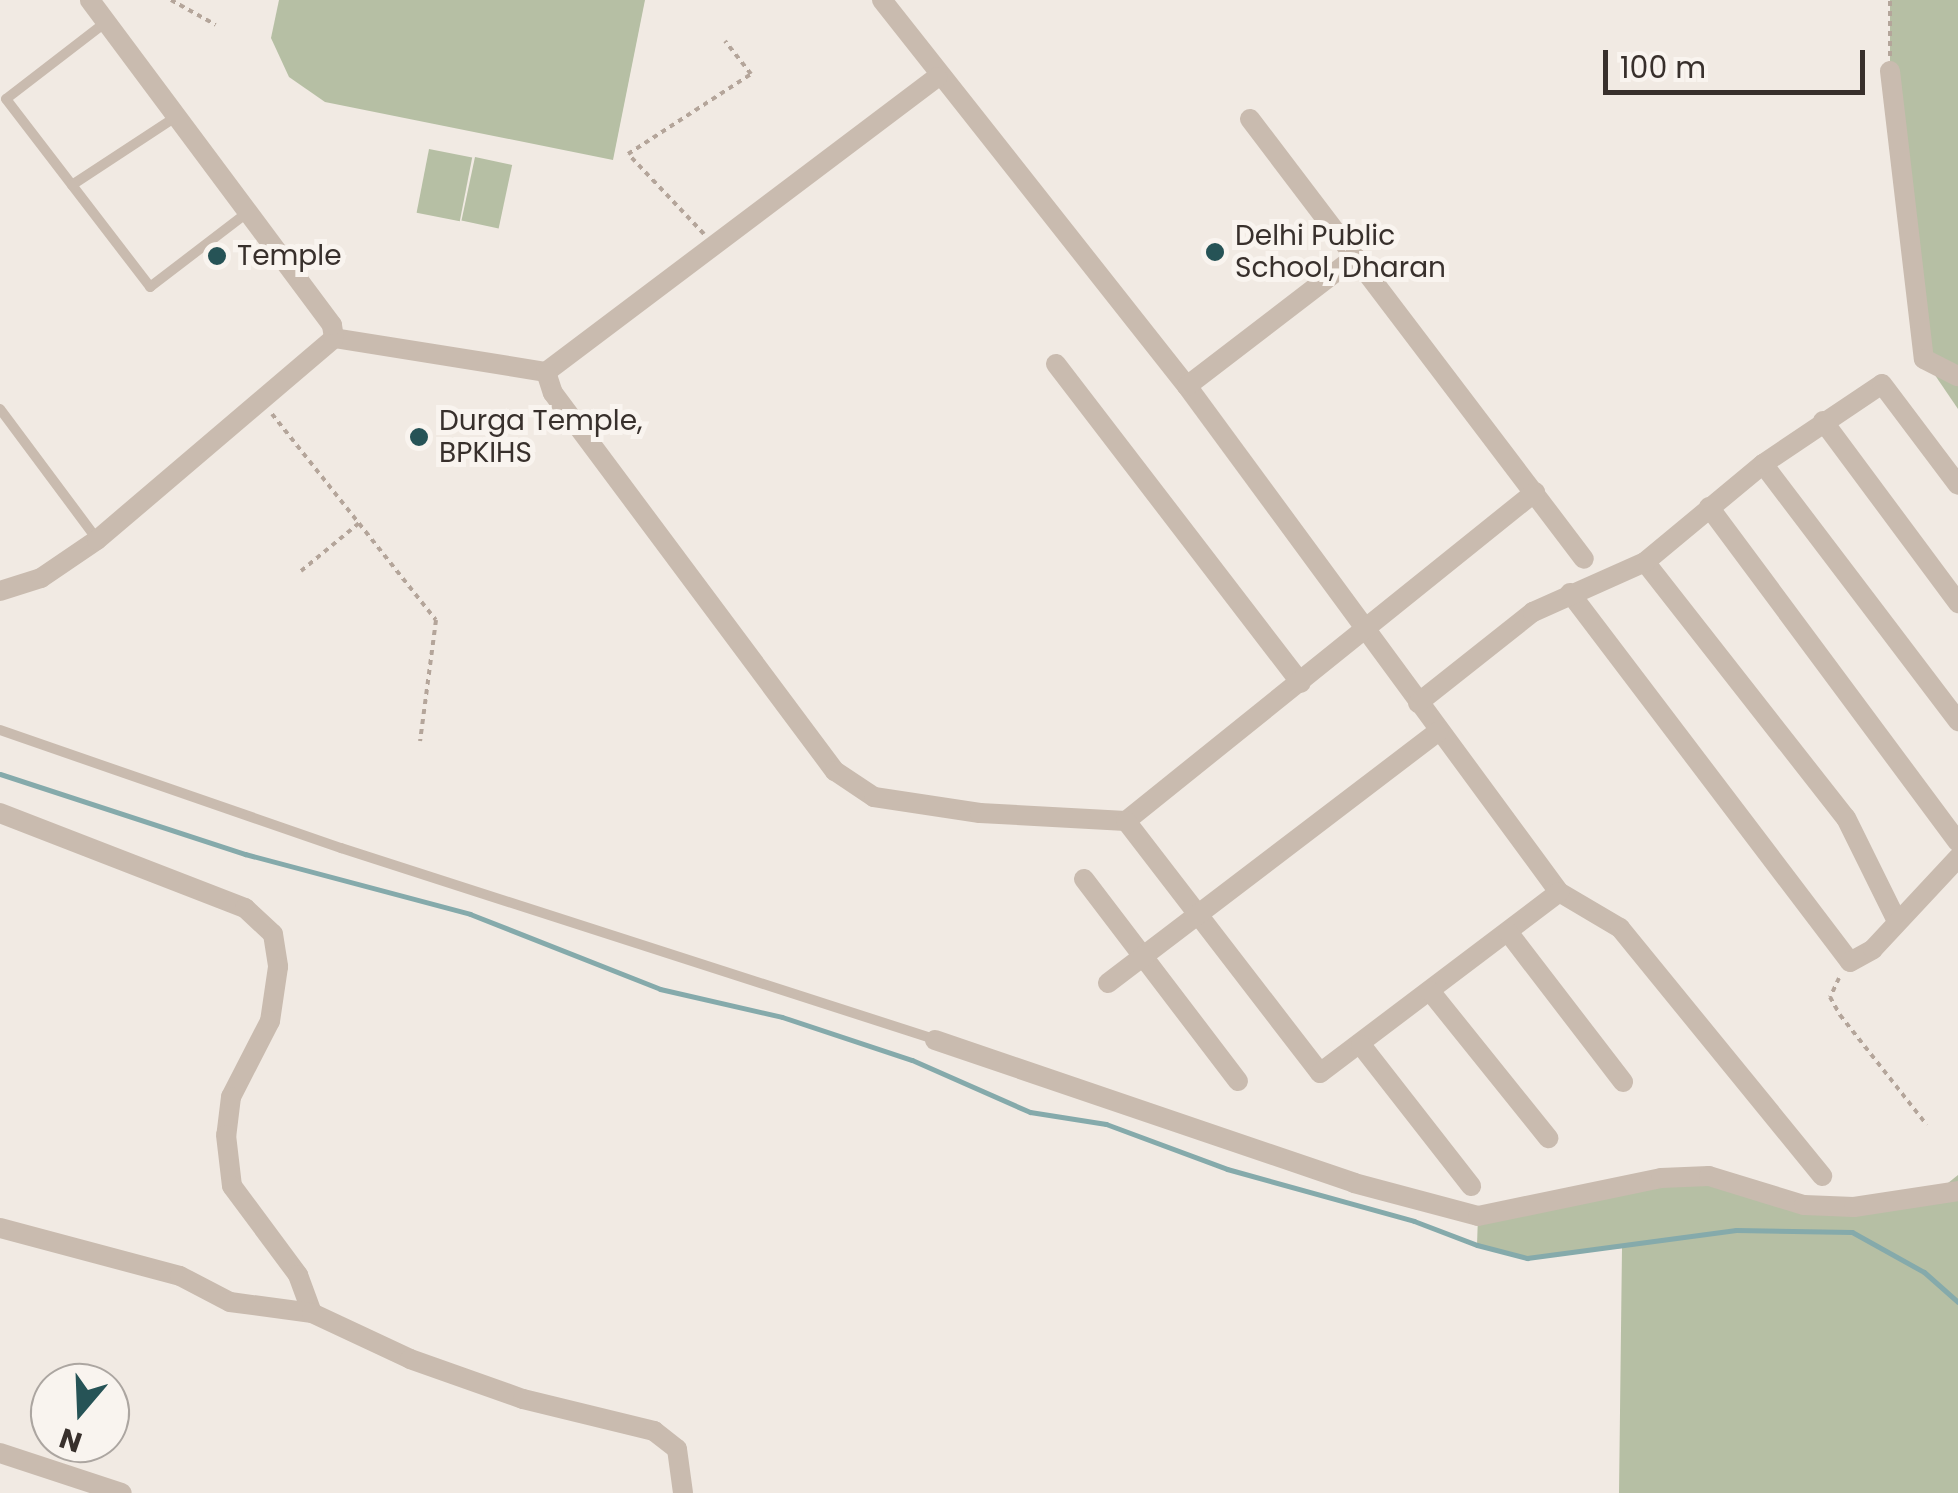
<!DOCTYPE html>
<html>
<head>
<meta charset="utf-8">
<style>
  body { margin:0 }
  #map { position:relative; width:1958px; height:1493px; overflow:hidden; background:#f1eae3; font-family:Poppins,sans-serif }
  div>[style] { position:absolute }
  .green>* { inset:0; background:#b6bfa4; transform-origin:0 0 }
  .stream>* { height:5px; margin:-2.5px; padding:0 2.5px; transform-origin:2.5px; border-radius:2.5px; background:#85aaab }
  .path>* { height:4px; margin-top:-2px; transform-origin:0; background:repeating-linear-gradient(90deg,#b4a59a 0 5px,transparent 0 10px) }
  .lane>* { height:10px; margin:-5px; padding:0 5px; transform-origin:5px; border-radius:5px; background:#c9bbaf }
  .street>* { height:20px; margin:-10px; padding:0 10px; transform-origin:10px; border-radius:10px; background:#c9bbaf }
  .dots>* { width:28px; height:28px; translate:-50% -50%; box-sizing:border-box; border:5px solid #f9f4ef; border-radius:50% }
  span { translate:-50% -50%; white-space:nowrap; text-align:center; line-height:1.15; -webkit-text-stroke:10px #f9f4ef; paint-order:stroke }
  .poi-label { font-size:28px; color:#38302c }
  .left { translate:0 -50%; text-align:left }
  .north { position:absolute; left:30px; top:1363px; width:100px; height:100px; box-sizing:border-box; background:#f9f4ef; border:2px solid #aca6a1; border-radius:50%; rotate:199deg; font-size:28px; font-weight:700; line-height:40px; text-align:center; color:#38302c }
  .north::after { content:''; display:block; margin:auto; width:35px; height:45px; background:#265356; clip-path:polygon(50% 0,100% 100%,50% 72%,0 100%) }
  .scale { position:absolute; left:1603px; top:50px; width:262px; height:45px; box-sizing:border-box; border:5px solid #38302c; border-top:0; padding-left:12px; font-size:30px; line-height:35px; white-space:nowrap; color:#38302c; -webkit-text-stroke:8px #f9f4ef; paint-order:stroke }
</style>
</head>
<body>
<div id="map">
  <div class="green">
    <div style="clip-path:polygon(279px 0,645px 0,613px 160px,325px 102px,289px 77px,271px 38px)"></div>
    <div style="clip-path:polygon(1890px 0,1958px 0,1958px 409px,1924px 359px,1890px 71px)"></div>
    <div style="left:429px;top:149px;width:44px;height:65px;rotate:11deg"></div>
    <div style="left:475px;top:157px;width:38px;height:65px;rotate:12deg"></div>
    <div style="clip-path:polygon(1958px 1175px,1958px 1493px,1619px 1493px,1622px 1248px,1527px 1258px,1477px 1245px,1478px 1216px,1709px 1176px,1804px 1205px,1938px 1191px)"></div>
  </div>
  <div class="stream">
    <div style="left:0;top:774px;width:258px;rotate:18.1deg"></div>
    <div style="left:245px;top:854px;width:233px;rotate:14.9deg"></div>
    <div style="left:470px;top:914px;width:204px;rotate:21.5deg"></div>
    <div style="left:660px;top:989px;width:125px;rotate:12.9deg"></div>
    <div style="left:782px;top:1017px;width:137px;rotate:18.3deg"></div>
    <div style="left:912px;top:1060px;width:129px;rotate:23.8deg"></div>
    <div style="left:1030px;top:1112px;width:77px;rotate:9deg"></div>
    <div style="left:1106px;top:1124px;width:129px;rotate:20.4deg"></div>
    <div style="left:1227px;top:1169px;width:194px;rotate:15.5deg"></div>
    <div style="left:1414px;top:1221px;width:67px;rotate:20.9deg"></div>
    <div style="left:1477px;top:1245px;width:52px;rotate:14.6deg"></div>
    <div style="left:1527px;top:1258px;width:211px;rotate:-7.6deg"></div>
    <div style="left:1736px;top:1230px;width:116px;rotate:1deg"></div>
    <div style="left:1852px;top:1232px;width:82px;rotate:29.1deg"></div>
    <div style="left:1924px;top:1272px;width:45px;rotate:41.4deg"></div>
  </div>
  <div class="path">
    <div style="left:171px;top:0;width:51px;rotate:29.1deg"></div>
    <div style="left:1890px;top:56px;width:56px;rotate:-90deg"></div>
    <div style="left:704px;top:234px;width:110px;rotate:-133.5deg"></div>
    <div style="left:628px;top:154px;width:147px;rotate:-33deg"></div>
    <div style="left:751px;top:74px;width:42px;rotate:-128.2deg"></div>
    <div style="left:272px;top:414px;width:263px;rotate:51.5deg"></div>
    <div style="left:436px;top:620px;width:122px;rotate:97.5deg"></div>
    <div style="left:301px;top:571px;width:75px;rotate:-39.6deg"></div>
    <div style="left:1839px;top:978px;width:21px;rotate:115deg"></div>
    <div style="left:1830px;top:997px;width:21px;rotate:61deg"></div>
    <div style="left:1840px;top:1015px;width:140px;rotate:51.7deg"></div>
  </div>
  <div class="lane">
    <div style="left:106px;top:22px;width:126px;rotate:142.4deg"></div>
    <div style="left:6px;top:99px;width:237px;rotate:52.5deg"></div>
    <div style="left:150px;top:287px;width:123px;rotate:-37.4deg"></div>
    <div style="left:72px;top:185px;width:126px;rotate:-33.3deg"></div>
    <div style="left:0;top:409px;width:162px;rotate:53.3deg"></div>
    <div style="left:0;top:730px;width:361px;rotate:19.1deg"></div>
    <div style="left:341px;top:848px;width:623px;rotate:17.85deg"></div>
  </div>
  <div class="street">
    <div style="left:882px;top:0;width:492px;rotate:51.7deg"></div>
    <div style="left:1187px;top:386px;width:628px;rotate:53.68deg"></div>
    <div style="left:1559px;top:892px;width:71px;rotate:30.5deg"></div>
    <div style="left:1620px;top:928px;width:320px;rotate:50.8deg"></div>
    <div style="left:1890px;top:71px;width:290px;rotate:83.3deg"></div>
    <div style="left:1924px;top:359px;width:38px;rotate:27deg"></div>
    <div style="left:1250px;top:119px;width:552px;rotate:52.8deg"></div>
    <div style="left:334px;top:338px;width:215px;rotate:9.1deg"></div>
    <div style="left:546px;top:372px;width:490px;rotate:-37deg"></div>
    <div style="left:1056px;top:364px;width:402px;rotate:52.5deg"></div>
    <div style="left:546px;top:372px;width:22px;rotate:72deg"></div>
    <div style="left:553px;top:393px;width:472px;rotate:53.3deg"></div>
    <div style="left:835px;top:771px;width:47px;rotate:33.7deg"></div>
    <div style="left:874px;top:797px;width:107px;rotate:8.6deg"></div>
    <div style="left:980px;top:813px;width:146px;rotate:3.1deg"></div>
    <div style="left:1126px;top:821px;width:525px;rotate:-38.81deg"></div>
    <div style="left:1187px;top:386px;width:212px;rotate:-37.5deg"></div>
    <div style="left:1823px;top:421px;width:227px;rotate:53.4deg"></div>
    <div style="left:1763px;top:464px;width:323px;rotate:52.8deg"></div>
    <div style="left:1709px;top:507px;width:417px;rotate:53.4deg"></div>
    <div style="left:1645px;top:562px;width:325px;rotate:51.9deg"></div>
    <div style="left:1846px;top:818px;width:115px;rotate:63.7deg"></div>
    <div style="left:0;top:591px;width:43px;rotate:-17.6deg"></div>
    <div style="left:41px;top:578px;width:68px;rotate:-34.2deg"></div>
    <div style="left:97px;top:540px;width:311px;rotate:-40.4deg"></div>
    <div style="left:334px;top:338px;width:13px;rotate:-99deg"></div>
    <div style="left:332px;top:325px;width:405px;rotate:-126.7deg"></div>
    <div style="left:1570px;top:593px;width:463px;rotate:52.8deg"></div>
    <div style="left:1850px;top:962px;width:26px;rotate:-29deg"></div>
    <div style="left:1873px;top:949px;width:125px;rotate:-47deg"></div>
    <div style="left:1418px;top:703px;width:147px;rotate:-38.4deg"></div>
    <div style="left:1533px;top:612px;width:123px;rotate:-24.1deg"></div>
    <div style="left:1645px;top:562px;width:153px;rotate:-39.7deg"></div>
    <div style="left:1763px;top:464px;width:143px;rotate:-33.9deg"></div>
    <div style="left:1882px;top:384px;width:126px;rotate:53deg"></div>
    <div style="left:0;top:813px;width:263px;rotate:21.2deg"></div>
    <div style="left:245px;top:908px;width:38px;rotate:43deg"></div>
    <div style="left:273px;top:934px;width:33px;rotate:81deg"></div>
    <div style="left:278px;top:967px;width:55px;rotate:98.4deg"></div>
    <div style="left:270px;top:1021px;width:85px;rotate:117.2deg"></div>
    <div style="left:231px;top:1097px;width:38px;rotate:97deg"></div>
    <div style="left:226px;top:1135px;width:51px;rotate:83.3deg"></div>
    <div style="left:232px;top:1186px;width:111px;rotate:53.4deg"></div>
    <div style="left:298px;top:1275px;width:40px;rotate:69.8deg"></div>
    <div style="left:1126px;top:821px;width:318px;rotate:52.4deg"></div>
    <div style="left:1320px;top:1073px;width:300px;rotate:-37.1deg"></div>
    <div style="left:1084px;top:879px;width:254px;rotate:52.7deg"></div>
    <div style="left:1508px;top:932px;width:189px;rotate:52.5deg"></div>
    <div style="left:1108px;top:983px;width:415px;rotate:-37.3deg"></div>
    <div style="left:1430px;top:991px;width:189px;rotate:51.2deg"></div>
    <div style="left:935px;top:1040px;width:443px;rotate:18.8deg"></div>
    <div style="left:1354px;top:1183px;width:128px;rotate:14.9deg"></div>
    <div style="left:1478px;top:1216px;width:187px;rotate:-11.7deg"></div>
    <div style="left:1661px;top:1178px;width:48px;rotate:-2.4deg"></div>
    <div style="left:1709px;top:1176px;width:99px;rotate:17deg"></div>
    <div style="left:1804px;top:1205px;width:50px;rotate:2.3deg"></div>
    <div style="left:1854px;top:1207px;width:105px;rotate:-8.7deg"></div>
    <div style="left:1361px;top:1045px;width:179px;rotate:52deg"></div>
    <div style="left:0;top:1228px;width:186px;rotate:14.9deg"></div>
    <div style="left:180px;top:1276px;width:56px;rotate:27.5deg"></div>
    <div style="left:230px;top:1302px;width:83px;rotate:7.6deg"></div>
    <div style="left:312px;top:1313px;width:108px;rotate:25.1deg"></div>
    <div style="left:410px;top:1359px;width:120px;rotate:19.5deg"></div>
    <div style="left:523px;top:1399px;width:135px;rotate:13.7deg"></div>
    <div style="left:654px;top:1431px;width:29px;rotate:38deg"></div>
    <div style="left:677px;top:1449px;width:44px;rotate:82.2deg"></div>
    <div style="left:0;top:1453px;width:128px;rotate:18.2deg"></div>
  </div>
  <div class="dots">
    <div style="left:1215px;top:252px;background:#265356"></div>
    <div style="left:217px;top:256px;background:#265356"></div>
    <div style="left:419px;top:437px;background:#265356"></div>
  </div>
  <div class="poi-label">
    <span class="left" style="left:1235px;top:252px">Delhi Public<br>School, Dharan</span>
    <span class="left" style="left:237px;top:256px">Temple</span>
    <span class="left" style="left:439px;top:437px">Durga Temple,<br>BPKIHS</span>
  </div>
  <div class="north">N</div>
  <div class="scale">100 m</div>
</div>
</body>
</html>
